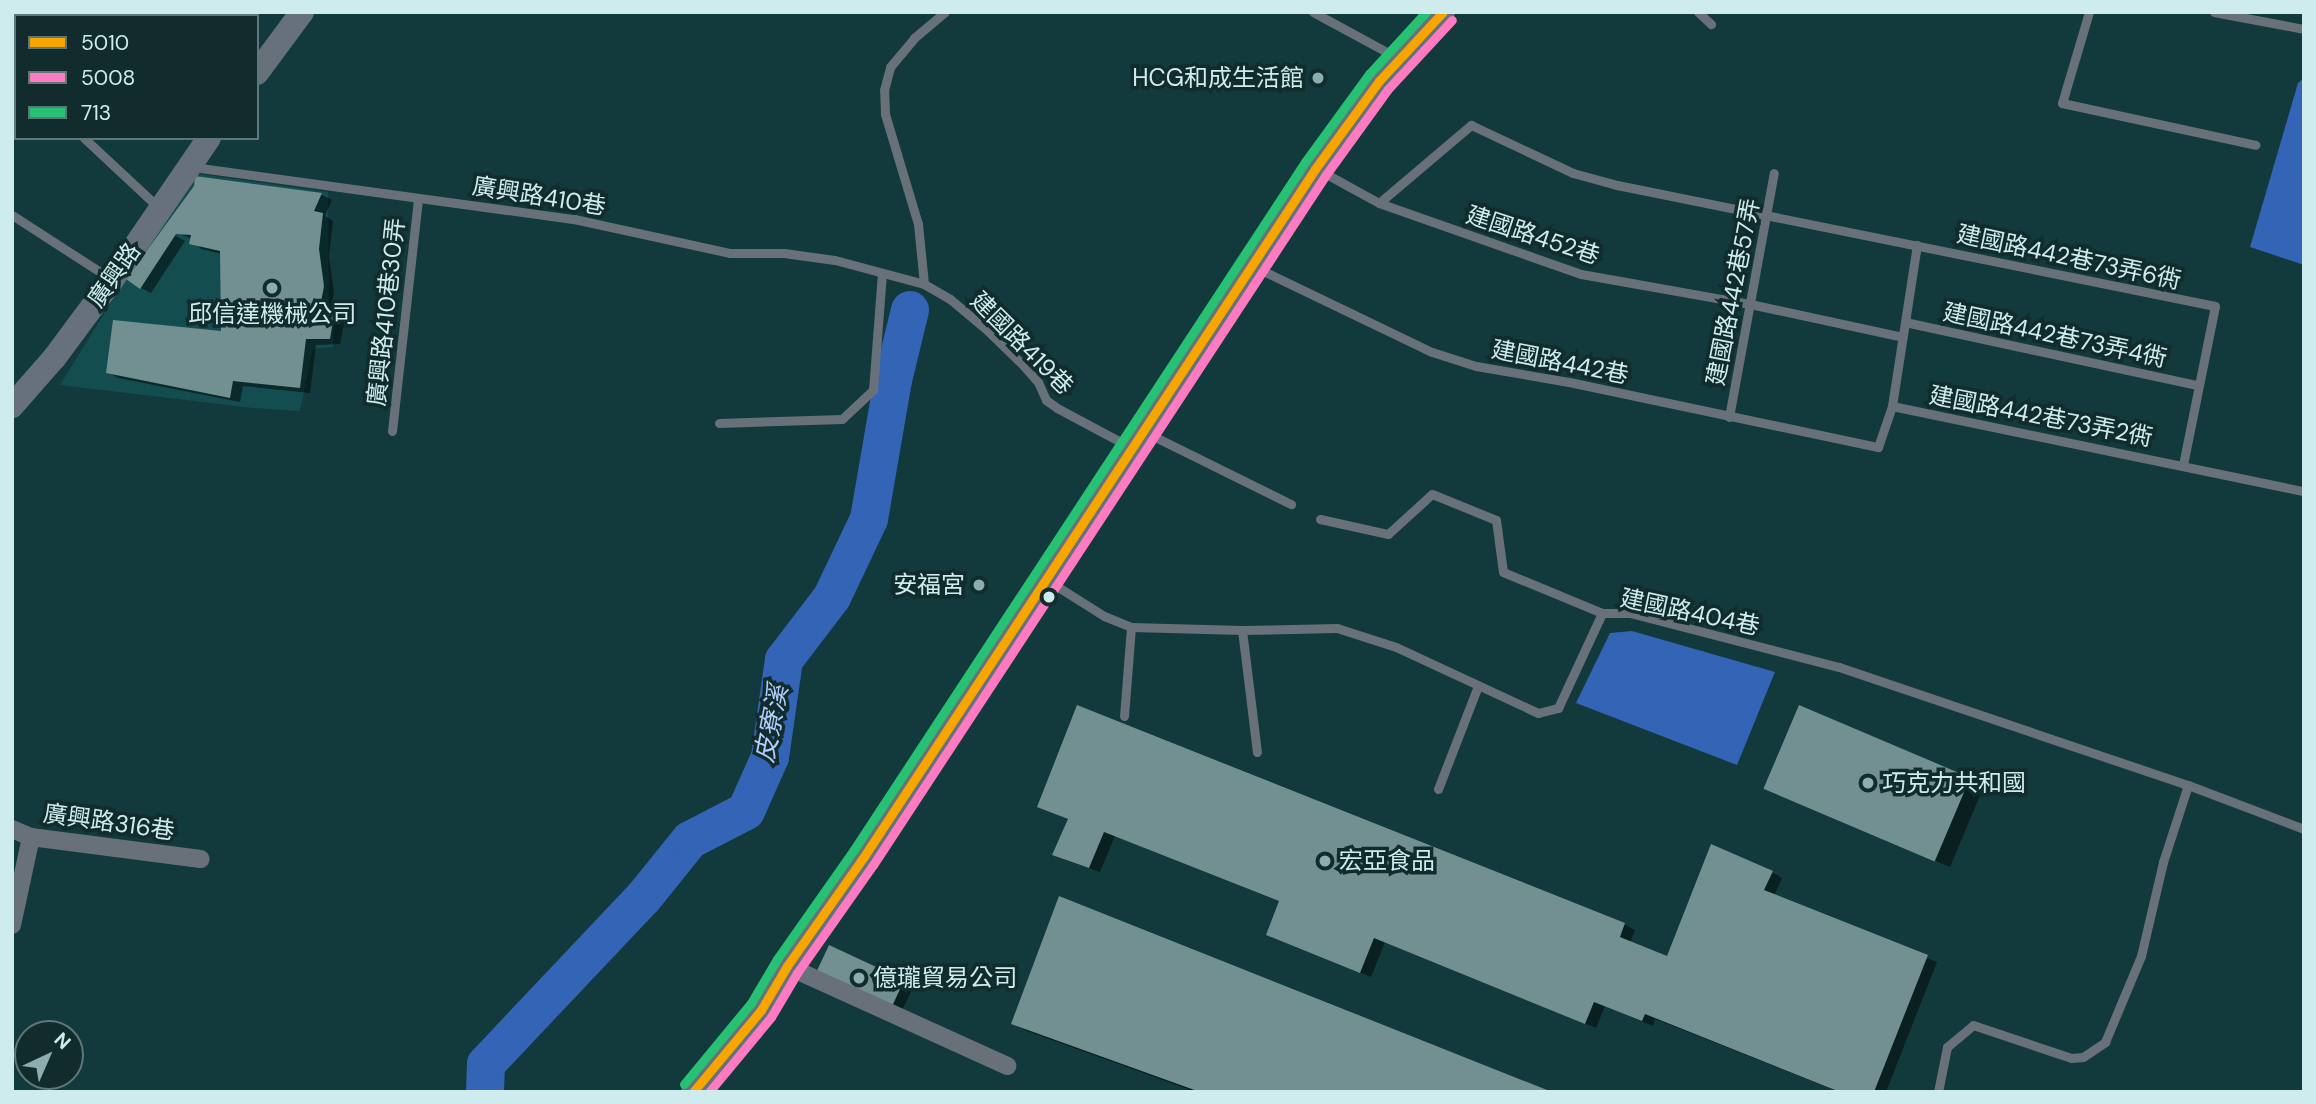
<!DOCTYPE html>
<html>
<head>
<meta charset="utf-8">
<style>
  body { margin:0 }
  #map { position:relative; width:2316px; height:1104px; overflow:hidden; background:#123a3c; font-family:"DM Sans","Noto Sans TC",sans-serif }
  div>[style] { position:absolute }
  .built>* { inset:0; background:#144d50 }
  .water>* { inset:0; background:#3364b5 }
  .shadow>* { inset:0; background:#0007 }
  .river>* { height:38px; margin:-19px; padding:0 19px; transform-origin:19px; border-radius:19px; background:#3364b5 }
  .building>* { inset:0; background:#729092; transform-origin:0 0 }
  .lane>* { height:9px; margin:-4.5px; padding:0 4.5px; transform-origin:4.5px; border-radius:4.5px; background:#687079 }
  .street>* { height:18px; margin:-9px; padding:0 9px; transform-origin:9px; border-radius:9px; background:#687079 }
  .secondary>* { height:24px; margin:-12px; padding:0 12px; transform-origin:12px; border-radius:12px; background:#66717c }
  .bus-1>* { height:9px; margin:-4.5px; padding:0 4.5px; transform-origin:4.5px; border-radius:4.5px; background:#f7a600 }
  .bus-2>* { height:9px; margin:-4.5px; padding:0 4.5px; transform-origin:4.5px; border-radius:4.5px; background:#fe7ac1 }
  .bus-3>* { height:9px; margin:-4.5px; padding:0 4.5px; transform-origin:4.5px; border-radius:4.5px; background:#26c172 }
  .dots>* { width:19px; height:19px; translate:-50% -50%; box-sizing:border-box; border:4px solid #122b2d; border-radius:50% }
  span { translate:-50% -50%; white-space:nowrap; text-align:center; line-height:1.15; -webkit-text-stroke:7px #122b2d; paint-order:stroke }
  .poi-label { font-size:24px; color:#ceecee }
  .right { translate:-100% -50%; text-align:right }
  .left { translate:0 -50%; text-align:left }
  .street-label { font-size:24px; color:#ceecee }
  .water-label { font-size:26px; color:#b1cdfb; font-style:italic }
  .frame { position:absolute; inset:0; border:14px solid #ceecee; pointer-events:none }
  .legend { position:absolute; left:14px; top:14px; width:245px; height:126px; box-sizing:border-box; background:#122b2d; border:2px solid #5d787a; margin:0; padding:9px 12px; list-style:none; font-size:21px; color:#ceecee }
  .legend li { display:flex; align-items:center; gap:14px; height:35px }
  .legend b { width:35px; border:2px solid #5d787a }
  .north { position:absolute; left:14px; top:1020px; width:70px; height:70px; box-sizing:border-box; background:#122b2d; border:2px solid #5d787a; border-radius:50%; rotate:44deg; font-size:19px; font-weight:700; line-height:28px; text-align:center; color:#ceecee }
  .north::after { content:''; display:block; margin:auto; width:24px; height:32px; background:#8caeb0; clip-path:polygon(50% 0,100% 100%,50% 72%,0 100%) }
</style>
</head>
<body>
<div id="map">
  <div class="built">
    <div style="clip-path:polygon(191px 173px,328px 192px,329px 310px,335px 314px,333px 347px,313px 349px,300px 411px,253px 408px,60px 385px)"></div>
  </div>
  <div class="water">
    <div style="clip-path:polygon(2304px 78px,2304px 265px,2250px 247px,2298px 83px)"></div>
    <div style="clip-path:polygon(1632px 631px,1775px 672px,1737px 765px,1576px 703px,1610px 633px)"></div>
  </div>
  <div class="shadow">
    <div style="clip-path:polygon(197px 178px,322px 195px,332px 200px,325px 216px,333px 221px,329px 256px,334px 293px,329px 316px,344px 323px,340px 344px,316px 345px,310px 393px,243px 386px,240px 402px,118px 378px,108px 372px,223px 333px,222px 254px,201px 249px,192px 239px,174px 231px,174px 235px,185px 241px,151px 293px,141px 288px,196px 187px)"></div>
    <div style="clip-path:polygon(1970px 778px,1984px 786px,1950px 867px,1766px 789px)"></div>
    <div style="clip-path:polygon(1039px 806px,1624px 924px,1635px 930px,1630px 943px,1668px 958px,1772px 872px,1782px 878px,1774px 896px,1937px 962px,1886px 1092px,1839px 1092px,1655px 1019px,1653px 1026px,1605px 1006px,1596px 1028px,1385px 942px,1371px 977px,1268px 935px,1281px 902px,1115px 836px,1100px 872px,1065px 860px,1055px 854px,1069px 820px)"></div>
    <div style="clip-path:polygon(817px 975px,903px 982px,913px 988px,899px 1016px)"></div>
    <div style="clip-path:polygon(1013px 1023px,1547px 1092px,1196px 1092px,1027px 1031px)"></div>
  </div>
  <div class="river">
    <div style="left:485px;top:1092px;width:28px;rotate:-88deg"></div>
    <div style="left:486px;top:1064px;width:230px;rotate:-46.6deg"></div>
    <div style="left:644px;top:897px;width:73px;rotate:-51.1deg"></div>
    <div style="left:690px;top:840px;width:63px;rotate:-27.4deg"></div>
    <div style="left:746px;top:811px;width:59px;rotate:-66deg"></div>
    <div style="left:770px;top:757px;width:98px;rotate:-81.8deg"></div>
    <div style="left:784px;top:660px;width:79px;rotate:-52.7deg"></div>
    <div style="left:832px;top:597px;width:86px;rotate:-64.6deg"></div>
    <div style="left:869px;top:519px;width:141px;rotate:-80.2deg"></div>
    <div style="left:893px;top:380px;width:72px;rotate:-76.3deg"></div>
  </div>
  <div class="building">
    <div style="clip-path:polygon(195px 176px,322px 193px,314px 211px,323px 213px,319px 249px,324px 286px,319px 313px,334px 315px,330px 339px,306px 339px,300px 388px,233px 381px,230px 398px,106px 373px,113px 320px,221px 331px,220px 251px,189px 244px,191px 235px,176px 234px,140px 289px,126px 279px,194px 186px)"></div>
    <div style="clip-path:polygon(1077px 705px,1625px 923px,1620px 937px,1667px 956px,1711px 844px,1773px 871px,1764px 890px,1928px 955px,1874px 1092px,1840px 1092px,1645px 1014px,1642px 1021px,1594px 1002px,1585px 1024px,1374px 938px,1360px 973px,1266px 935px,1279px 901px,1104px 832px,1089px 868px,1052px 855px,1068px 819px,1037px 807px)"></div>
    <div style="left:1799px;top:705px;width:186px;height:91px;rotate:23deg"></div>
    <div style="clip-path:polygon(1059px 896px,1552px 1092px,1200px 1092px,1011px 1024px)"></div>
    <div style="left:829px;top:945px;width:83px;height:34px;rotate:25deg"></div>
  </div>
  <div class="lane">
    <div style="left:1313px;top:12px;width:94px;rotate:28.5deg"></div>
    <div style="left:1698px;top:12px;width:18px;rotate:43deg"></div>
    <div style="left:2089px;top:12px;width:95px;rotate:106.5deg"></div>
    <div style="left:2062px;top:103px;width:198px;rotate:12.2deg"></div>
    <div style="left:2214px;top:12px;width:92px;rotate:10.7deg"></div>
    <div style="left:84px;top:138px;width:101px;rotate:43deg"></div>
    <div style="left:193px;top:167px;width:385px;rotate:7.8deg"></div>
    <div style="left:574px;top:219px;width:160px;rotate:12.3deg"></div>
    <div style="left:730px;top:253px;width:54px"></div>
    <div style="left:784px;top:253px;width:51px;rotate:7.8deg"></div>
    <div style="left:835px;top:260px;width:92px;rotate:15.1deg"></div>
    <div style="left:924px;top:284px;width:30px;rotate:30deg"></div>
    <div style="left:950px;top:299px;width:48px;rotate:40deg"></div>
    <div style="left:987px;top:330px;width:50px;rotate:44.2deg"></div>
    <div style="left:1023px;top:365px;width:23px;rotate:49deg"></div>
    <div style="left:1038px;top:382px;width:20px;rotate:66deg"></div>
    <div style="left:1046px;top:400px;width:14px;rotate:36deg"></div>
    <div style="left:1057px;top:408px;width:85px;rotate:28.1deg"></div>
    <div style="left:1317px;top:169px;width:71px;rotate:28.7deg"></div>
    <div style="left:1379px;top:203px;width:214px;rotate:19.4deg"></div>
    <div style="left:1581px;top:274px;width:172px;rotate:10.1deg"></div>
    <div style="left:1750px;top:304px;width:156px;rotate:12.2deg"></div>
    <div style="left:1379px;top:203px;width:121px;rotate:-40.3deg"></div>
    <div style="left:1471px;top:125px;width:113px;rotate:25.2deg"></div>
    <div style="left:1573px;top:173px;width:46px;rotate:15.3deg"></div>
    <div style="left:1617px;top:185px;width:610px;rotate:11.44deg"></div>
    <div style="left:2215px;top:306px;width:161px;rotate:101.4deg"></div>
    <div style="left:12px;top:215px;width:118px;rotate:32.9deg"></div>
    <div style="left:1255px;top:267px;width:196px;rotate:25.7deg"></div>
    <div style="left:1432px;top:352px;width:46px;rotate:17.7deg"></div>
    <div style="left:1476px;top:366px;width:94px;rotate:9.8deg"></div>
    <div style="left:1569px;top:382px;width:316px;rotate:11.9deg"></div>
    <div style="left:1878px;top:447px;width:43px;rotate:-71.1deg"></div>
    <div style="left:1892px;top:406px;width:163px;rotate:-81.2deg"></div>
    <div style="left:924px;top:284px;width:60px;rotate:-95.7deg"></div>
    <div style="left:918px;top:224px;width:115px;rotate:-106.7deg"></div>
    <div style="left:885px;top:114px;width:24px;rotate:-92deg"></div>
    <div style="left:884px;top:90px;width:24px;rotate:-75deg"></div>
    <div style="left:890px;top:67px;width:38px;rotate:-50deg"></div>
    <div style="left:914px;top:38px;width:40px;rotate:-40deg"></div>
    <div style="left:1905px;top:322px;width:299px;rotate:12.2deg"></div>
    <div style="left:1892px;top:406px;width:421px;rotate:11.7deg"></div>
    <div style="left:1729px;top:417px;width:248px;rotate:-79.6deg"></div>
    <div style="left:719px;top:423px;width:123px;rotate:-1.9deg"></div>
    <div style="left:842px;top:419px;width:42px;rotate:-43.1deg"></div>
    <div style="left:873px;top:390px;width:117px;rotate:-85.6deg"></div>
    <div style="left:392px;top:431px;width:233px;rotate:-83.6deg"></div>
    <div style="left:1145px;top:432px;width:163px;rotate:26.3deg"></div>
    <div style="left:1320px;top:519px;width:70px;rotate:12.4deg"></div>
    <div style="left:1388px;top:534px;width:59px;rotate:-42.3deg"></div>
    <div style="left:1432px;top:494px;width:69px;rotate:22.1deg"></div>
    <div style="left:1496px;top:520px;width:52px;rotate:82.3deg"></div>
    <div style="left:1503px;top:572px;width:107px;rotate:22.5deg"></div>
    <div style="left:1047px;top:580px;width:67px;rotate:32.3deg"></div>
    <div style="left:1104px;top:616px;width:29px;rotate:22deg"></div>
    <div style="left:1131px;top:627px;width:111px;rotate:1.5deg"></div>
    <div style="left:1242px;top:630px;width:95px;rotate:-1.2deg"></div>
    <div style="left:1337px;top:628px;width:62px;rotate:17.9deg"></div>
    <div style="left:1396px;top:647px;width:157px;rotate:24.9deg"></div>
    <div style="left:1538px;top:713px;width:21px;rotate:-14deg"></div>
    <div style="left:1558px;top:708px;width:105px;rotate:-65.1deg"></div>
    <div style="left:1602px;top:613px;width:28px"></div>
    <div style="left:1630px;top:613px;width:216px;rotate:14.5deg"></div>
    <div style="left:1839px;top:667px;width:368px;rotate:18.7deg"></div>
    <div style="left:2188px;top:785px;width:124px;rotate:20.8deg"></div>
    <div style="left:1242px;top:630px;width:123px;rotate:83deg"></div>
    <div style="left:1124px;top:716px;width:89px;rotate:-85.5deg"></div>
    <div style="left:1438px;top:789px;width:110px;rotate:-68.8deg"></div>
    <div style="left:1938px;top:1092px;width:46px;rotate:-78.7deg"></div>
    <div style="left:1947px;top:1047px;width:34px;rotate:-40deg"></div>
    <div style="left:1973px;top:1025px;width:103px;rotate:18.6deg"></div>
    <div style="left:2071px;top:1058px;width:12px;rotate:-5deg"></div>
    <div style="left:2083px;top:1057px;width:27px;rotate:-34deg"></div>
    <div style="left:2105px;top:1042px;width:93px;rotate:-67.3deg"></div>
    <div style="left:2141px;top:956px;width:97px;rotate:-76.8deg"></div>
    <div style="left:2163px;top:862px;width:81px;rotate:-72deg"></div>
  </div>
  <div class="street">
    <div style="left:12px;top:829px;width:21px;rotate:23deg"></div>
    <div style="left:31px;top:837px;width:171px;rotate:7.4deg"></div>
    <div style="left:12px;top:925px;width:90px;rotate:-77.8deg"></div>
    <div style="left:787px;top:966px;width:242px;rotate:24.4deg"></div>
  </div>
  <div class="secondary">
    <div style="left:257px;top:73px;width:76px;rotate:-53.6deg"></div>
    <div style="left:12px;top:406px;width:65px;rotate:-48.7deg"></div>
    <div style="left:55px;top:357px;width:96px;rotate:-53.5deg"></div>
    <div style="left:112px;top:280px;width:172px;rotate:-55.7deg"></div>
    <div style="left:693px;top:1092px;width:107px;rotate:-50.3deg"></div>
    <div style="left:761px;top:1010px;width:51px;rotate:-59.4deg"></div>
    <div style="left:787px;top:966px;width:132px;rotate:-54.9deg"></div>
    <div style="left:863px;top:858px;width:824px;rotate:-56.73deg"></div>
    <div style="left:1315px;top:169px;width:109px;rotate:-54deg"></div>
    <div style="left:1379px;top:81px;width:94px;rotate:-47.2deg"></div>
  </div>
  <div class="bus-1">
    <div style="left:693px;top:1092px;width:107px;rotate:-50.3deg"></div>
    <div style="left:761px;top:1010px;width:51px;rotate:-59.4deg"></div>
    <div style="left:787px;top:966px;width:132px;rotate:-54.9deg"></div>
    <div style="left:863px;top:858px;width:824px;rotate:-56.73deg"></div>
    <div style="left:1315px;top:169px;width:109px;rotate:-54deg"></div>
    <div style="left:1379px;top:81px;width:94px;rotate:-47.2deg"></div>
  </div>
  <div class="bus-2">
    <div style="left:709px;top:1092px;width:97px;rotate:-50.4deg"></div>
    <div style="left:771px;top:1017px;width:51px;rotate:-59.4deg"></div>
    <div style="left:797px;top:973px;width:132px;rotate:-54.9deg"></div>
    <div style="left:873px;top:865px;width:824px;rotate:-56.73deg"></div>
    <div style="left:1325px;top:176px;width:107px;rotate:-54.1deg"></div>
    <div style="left:1388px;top:89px;width:94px;rotate:-47.2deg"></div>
  </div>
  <div class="bus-3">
    <div style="left:684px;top:1084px;width:105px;rotate:-50.4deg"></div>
    <div style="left:751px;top:1003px;width:51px;rotate:-59.4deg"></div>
    <div style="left:777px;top:959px;width:132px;rotate:-54.9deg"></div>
    <div style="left:853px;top:851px;width:824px;rotate:-56.73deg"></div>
    <div style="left:1305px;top:162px;width:109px;rotate:-54deg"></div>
    <div style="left:1369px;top:74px;width:84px;rotate:-47.4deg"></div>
  </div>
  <div class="dots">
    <div style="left:1318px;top:78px;background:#8caeb0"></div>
    <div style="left:272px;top:288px;background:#8caeb0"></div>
    <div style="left:979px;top:585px;background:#8caeb0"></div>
    <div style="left:1049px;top:597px;background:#ceecee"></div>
    <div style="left:1868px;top:783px;background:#8caeb0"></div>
    <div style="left:1325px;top:861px;background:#8caeb0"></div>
    <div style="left:859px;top:978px;background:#8caeb0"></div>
  </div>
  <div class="poi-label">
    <span class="right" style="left:1304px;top:78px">HCG和成生活館</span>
    <span style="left:272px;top:314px">邱信達機械公司</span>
    <span class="right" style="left:965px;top:585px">安福宮</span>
    <span class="left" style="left:1882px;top:783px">巧克力共和國</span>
    <span class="left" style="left:1339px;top:861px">宏亞食品</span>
    <span class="left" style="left:873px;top:978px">億瓏貿易公司</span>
  </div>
  <div class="street-label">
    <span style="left:539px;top:196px;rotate:9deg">廣興路410巷</span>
    <span style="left:1533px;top:235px;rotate:18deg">建國路452巷</span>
    <span style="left:2069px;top:257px;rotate:12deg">建國路442巷73弄6衖</span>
    <span style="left:114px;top:275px;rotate:-55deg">廣興路</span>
    <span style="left:1733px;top:292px;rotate:-79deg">建國路442巷57弄</span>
    <span style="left:386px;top:312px;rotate:-84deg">廣興路410巷30弄</span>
    <span style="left:2055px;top:335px;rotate:12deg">建國路442巷73弄4衖</span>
    <span style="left:1022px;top:343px;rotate:45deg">建國路419巷</span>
    <span style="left:1560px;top:362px;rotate:11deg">建國路442巷</span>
    <span style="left:2041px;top:416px;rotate:11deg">建國路442巷73弄2衖</span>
    <span style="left:1690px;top:612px;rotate:12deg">建國路404巷</span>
    <span style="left:109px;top:822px;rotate:8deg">廣興路316巷</span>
  </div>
  <div class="water-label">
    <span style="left:772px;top:724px;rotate:-79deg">皮寮溪</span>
  </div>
  <div class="frame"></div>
  <ul class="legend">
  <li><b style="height:9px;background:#f7a600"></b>5010</li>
  <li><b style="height:9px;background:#fe7ac1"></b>5008</li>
  <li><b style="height:9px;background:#26c172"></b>713</li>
  </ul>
  <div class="north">N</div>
</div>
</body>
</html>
